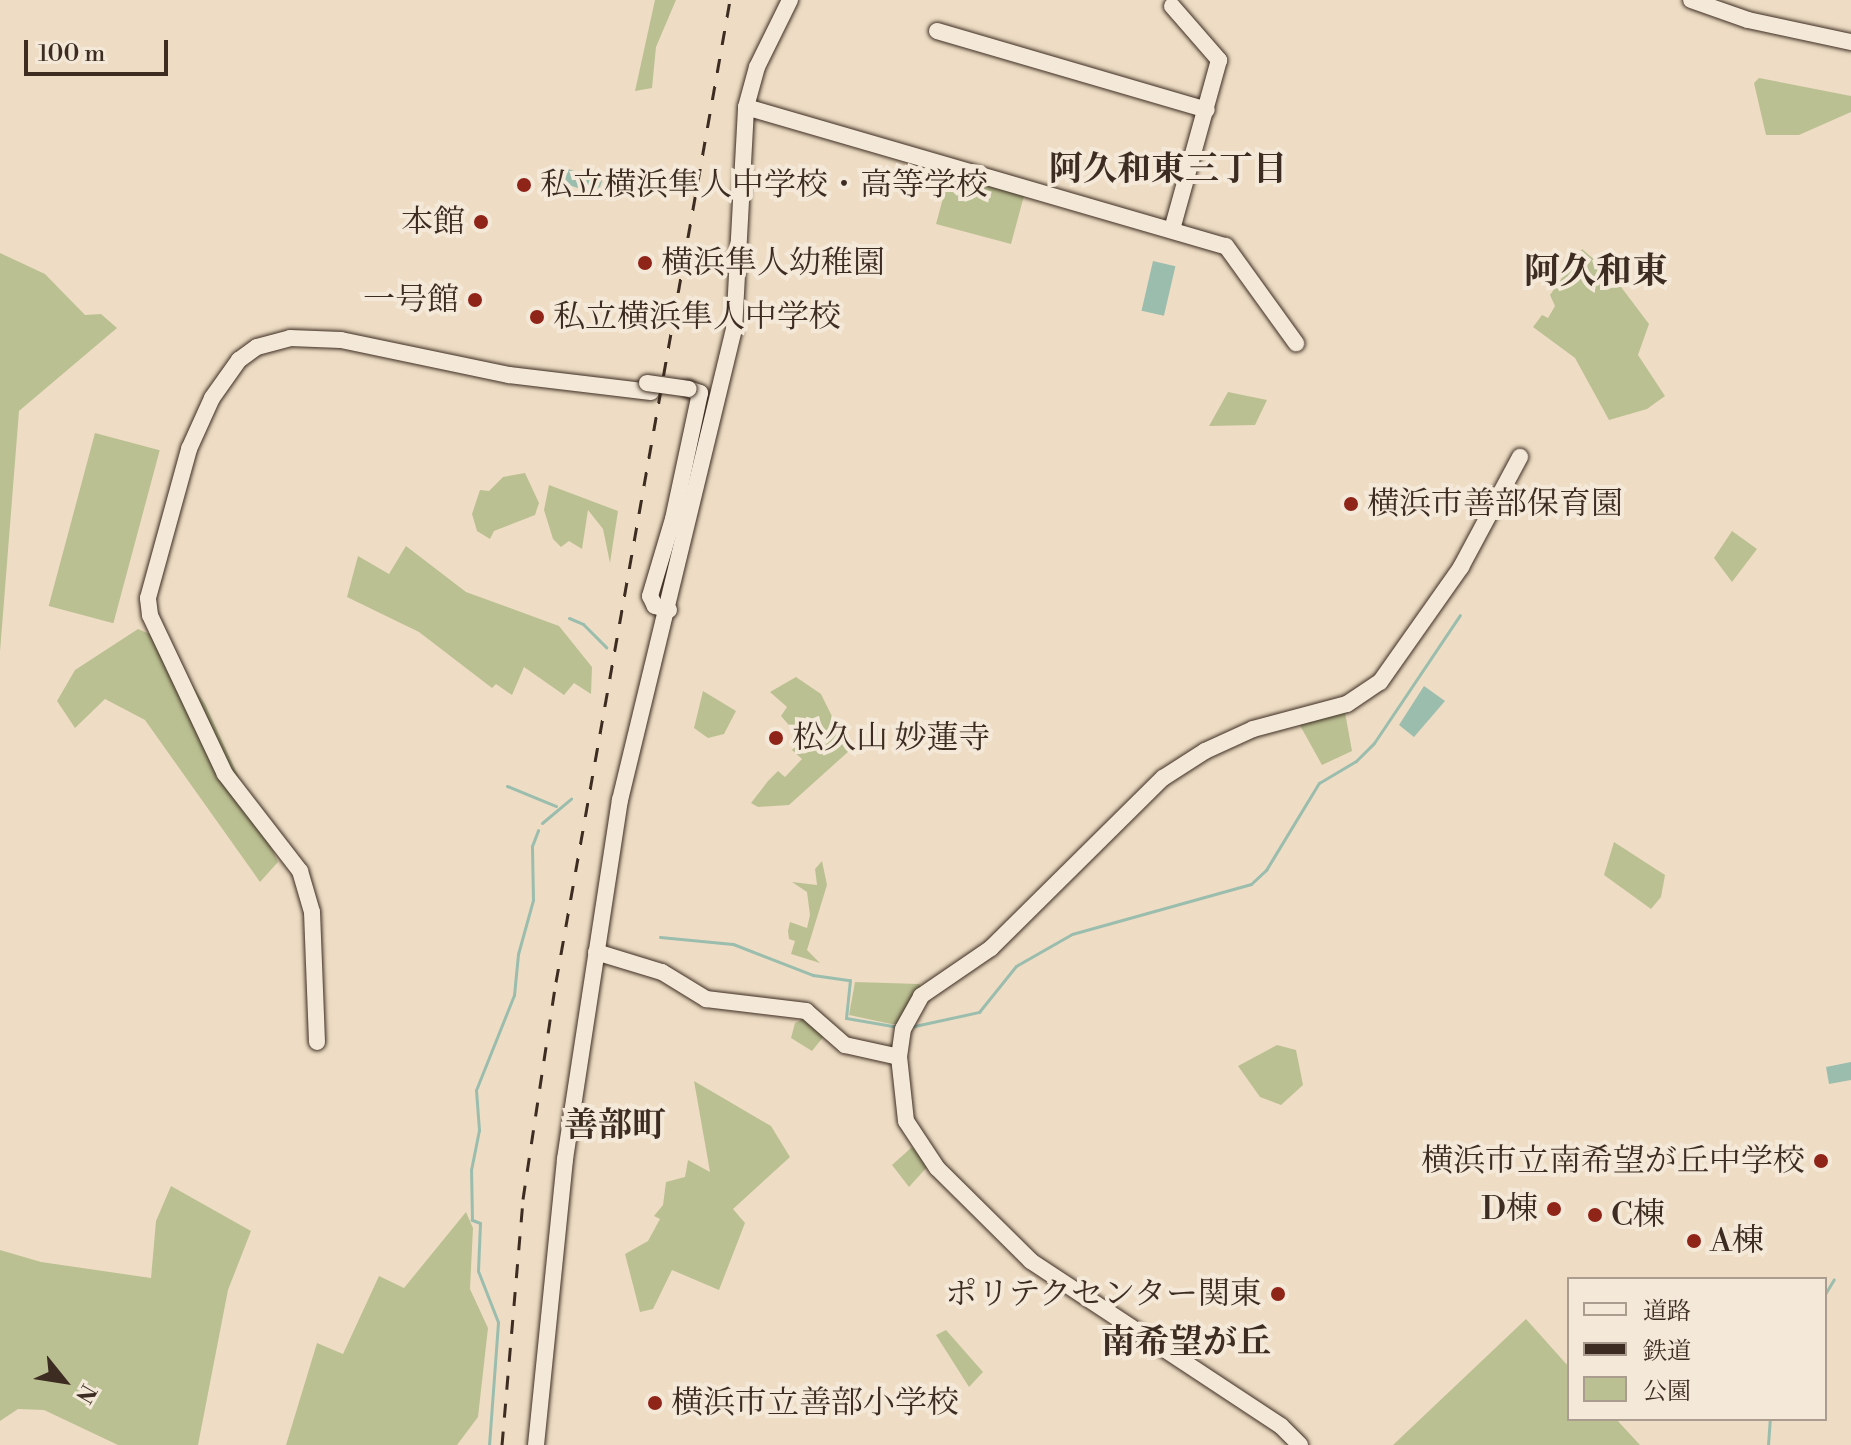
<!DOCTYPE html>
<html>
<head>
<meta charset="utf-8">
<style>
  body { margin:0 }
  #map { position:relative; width:1851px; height:1445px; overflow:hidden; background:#eeddc4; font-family:"Libre Bodoni","Noto Serif JP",serif }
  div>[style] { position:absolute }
  .green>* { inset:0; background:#bbc092; transform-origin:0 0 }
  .water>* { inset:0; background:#9bbdae; transform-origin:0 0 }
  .stream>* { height:3px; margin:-1.5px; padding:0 1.5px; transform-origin:1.5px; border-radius:1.5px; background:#9bbdae }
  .roads { filter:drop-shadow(0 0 2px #3c2c21) drop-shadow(0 0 2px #3c2c21) }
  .secondary>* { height:16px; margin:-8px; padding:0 8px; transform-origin:8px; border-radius:8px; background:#f4e9d9 }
  .rail>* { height:3px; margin-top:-1.5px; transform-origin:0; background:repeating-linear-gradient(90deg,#3c2c21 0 14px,transparent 0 28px) }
  .bridges { filter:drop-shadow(0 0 2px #3c2c21) drop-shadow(0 0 2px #3c2c21) }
  .secondary-bridge>* { height:16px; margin:-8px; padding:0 8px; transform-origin:8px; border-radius:8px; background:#f4e9d9 }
  .dots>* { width:22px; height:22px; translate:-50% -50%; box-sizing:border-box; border:4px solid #f4e9d9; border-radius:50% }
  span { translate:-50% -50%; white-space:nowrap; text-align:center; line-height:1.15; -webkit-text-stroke:8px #f4e9d9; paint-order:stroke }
  .poi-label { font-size:32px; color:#3c2c21 }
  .left { translate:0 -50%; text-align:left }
  .right { translate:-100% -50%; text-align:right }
  .neighbourhood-label { font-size:34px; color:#3c2c21; font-weight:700 }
  .quarter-label { font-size:36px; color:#3c2c21; font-weight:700 }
  .legend { position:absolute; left:1567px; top:1277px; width:260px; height:144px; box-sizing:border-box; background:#f4e9d9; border:2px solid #aa9d8f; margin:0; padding:10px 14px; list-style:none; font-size:24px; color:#3c2c21 }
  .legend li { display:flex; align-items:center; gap:16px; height:40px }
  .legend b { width:40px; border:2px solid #aa9d8f }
  .north { position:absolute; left:24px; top:1341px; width:80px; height:80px; -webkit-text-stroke:6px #f4e9d9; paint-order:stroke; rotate:120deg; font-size:22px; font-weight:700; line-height:32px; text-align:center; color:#3c2c21 }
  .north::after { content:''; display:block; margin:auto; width:28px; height:36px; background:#3c2c21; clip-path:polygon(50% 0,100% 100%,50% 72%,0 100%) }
  .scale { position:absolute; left:24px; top:40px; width:144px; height:36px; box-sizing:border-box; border:4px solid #3c2c21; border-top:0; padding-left:10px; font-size:24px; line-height:28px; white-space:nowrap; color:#3c2c21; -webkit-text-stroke:6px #f4e9d9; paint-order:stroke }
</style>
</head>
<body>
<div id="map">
  <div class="green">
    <div style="clip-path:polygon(655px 0,676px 0,656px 47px,652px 88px,635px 91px)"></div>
    <div style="clip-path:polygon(1759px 78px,1851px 96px,1851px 112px,1799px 135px,1766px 135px,1754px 83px)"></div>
    <div style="clip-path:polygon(959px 174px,1025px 192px,1011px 244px,936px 224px,946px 187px,955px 189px)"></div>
    <div style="clip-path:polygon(1582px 249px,1612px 275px,1649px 324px,1638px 355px,1665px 396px,1647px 409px,1609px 420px,1575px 358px,1533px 327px,1542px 315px,1548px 318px,1555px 306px,1550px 295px)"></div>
    <div style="clip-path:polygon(0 253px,45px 274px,85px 315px,101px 314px,117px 328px,19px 411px,0 652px)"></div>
    <div style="clip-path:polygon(1228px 392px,1267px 400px,1255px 425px,1209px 426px)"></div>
    <div style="left:95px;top:433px;width:67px;height:179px;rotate:15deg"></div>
    <div style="clip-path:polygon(525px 473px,539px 503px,535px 515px,494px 531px,490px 539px,477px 531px,472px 514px,480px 490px,489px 491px,503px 477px)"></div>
    <div style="clip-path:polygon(549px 485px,618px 511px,610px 563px,603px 529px,588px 510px,582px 549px,569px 541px,561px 547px,553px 539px,544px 510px)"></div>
    <div style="clip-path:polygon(1732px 531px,1757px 549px,1732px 582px,1714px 558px)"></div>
    <div style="clip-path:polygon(406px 546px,466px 592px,559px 626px,592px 667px,591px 694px,574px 683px,564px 695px,524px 667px,512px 695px,496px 684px,492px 688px,419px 632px,347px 597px,358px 556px,389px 574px)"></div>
    <div style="clip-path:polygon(138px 629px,161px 639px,205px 704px,278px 862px,260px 882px,145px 720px,105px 699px,75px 728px,57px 701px,75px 670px)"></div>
    <div style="clip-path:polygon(796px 677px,821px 694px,849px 751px,789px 805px,758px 807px,751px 803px,768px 781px,778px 771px,785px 777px,802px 759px,792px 750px,801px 739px,781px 716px,787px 707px,770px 692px)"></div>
    <div style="clip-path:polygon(703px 691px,736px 711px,724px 734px,708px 738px,694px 728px)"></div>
    <div style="clip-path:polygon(1344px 707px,1352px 751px,1322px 765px,1297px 720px)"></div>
    <div style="clip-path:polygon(1614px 842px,1665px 875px,1661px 897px,1651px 909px,1604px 875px)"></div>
    <div style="clip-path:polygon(822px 861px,827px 885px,807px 950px,820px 963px,791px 954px,795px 941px,789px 939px,788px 931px,790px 922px,807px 928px,810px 915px,807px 892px,792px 882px,817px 885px,815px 869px)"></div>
    <div style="clip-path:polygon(855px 982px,919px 984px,923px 989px,900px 1024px,891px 1024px,849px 1015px)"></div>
    <div style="clip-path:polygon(808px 1017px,824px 1036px,812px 1051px,791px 1038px,795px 1023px)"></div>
    <div style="clip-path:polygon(1277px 1045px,1296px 1050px,1303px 1085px,1281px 1105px,1260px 1097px,1238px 1066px)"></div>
    <div style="clip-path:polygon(694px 1081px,771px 1126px,790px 1157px,733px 1209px,745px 1223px,719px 1290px,672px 1270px,653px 1309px,640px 1312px,625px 1254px,648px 1241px,660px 1219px,654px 1216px,663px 1205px,666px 1182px,685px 1177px,688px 1160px,710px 1172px)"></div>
    <div style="clip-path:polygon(912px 1147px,928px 1166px,909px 1187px,892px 1165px)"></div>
    <div style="clip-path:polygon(171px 1186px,251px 1231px,228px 1290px,198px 1445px,118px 1445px,44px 1410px,18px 1409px,0 1421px,0 1250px,41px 1262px,151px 1278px,156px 1221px)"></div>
    <div style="clip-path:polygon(466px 1212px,473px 1228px,470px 1289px,488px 1328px,478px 1417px,457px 1445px,286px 1445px,317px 1343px,343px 1354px,379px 1276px,404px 1288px)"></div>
    <div style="clip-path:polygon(1526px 1319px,1569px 1367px,1569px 1419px,1616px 1419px,1640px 1445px,1393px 1445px)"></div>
    <div style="clip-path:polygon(946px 1330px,983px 1372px,969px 1387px,936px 1335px)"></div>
  </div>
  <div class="water">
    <div style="left:568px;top:169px;width:36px;height:15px;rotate:18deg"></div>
    <div style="left:1153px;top:261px;width:23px;height:51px;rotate:13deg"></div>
    <div style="clip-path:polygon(1424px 686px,1445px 701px,1414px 737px,1399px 725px)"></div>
    <div style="clip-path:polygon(1851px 1062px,1851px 1080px,1829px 1084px,1826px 1067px)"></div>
  </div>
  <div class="stream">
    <div style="left:569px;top:618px;width:15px;rotate:23deg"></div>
    <div style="left:583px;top:624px;width:33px;rotate:45deg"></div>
    <div style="left:507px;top:786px;width:53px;rotate:22.2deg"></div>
    <div style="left:542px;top:823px;width:38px;rotate:-40deg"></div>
    <div style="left:660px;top:937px;width:73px;rotate:5.5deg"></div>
    <div style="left:733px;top:944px;width:86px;rotate:21.2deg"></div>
    <div style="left:813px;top:975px;width:37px;rotate:8deg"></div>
    <div style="left:850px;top:980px;width:38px;rotate:96deg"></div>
    <div style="left:846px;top:1018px;width:53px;rotate:9.8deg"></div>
    <div style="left:910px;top:1027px;width:71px;rotate:-12.3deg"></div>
    <div style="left:979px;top:1012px;width:59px;rotate:-51.2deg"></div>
    <div style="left:1016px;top:966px;width:64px;rotate:-29.7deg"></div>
    <div style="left:1072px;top:934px;width:186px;rotate:-15.6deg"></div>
    <div style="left:1251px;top:884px;width:21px;rotate:-43deg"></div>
    <div style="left:1266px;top:870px;width:102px;rotate:-58.7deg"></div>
    <div style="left:1319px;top:783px;width:43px;rotate:-30.7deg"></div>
    <div style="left:1356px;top:761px;width:25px;rotate:-45deg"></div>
    <div style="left:1374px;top:743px;width:154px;rotate:-56.1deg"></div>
    <div style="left:1825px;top:1294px;width:17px;rotate:-59deg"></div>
    <div style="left:489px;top:1445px;width:123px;rotate:-85.8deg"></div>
    <div style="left:498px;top:1322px;width:55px;rotate:-111.4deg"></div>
    <div style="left:478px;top:1271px;width:48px;rotate:-87.6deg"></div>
    <div style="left:480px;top:1223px;width:9px;rotate:-159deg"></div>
    <div style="left:472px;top:1220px;width:50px;rotate:-91.1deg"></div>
    <div style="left:471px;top:1170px;width:41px;rotate:-78.7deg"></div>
    <div style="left:479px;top:1130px;width:40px;rotate:-94.3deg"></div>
    <div style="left:476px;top:1090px;width:102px;rotate:-68.2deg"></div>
    <div style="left:514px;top:995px;width:41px;rotate:-84.4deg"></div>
    <div style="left:518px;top:954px;width:56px;rotate:-74.5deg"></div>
    <div style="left:533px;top:900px;width:54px;rotate:-91.1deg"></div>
    <div style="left:532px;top:846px;width:17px;rotate:-69deg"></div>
    <div style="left:1768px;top:1445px;width:26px;rotate:-86deg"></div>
  </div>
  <div class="roads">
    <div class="secondary">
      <div style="left:1691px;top:0;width:60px;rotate:19.3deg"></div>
      <div style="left:1748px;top:20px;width:105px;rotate:12.1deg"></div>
      <div style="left:1172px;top:6px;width:72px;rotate:49deg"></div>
      <div style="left:1219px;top:60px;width:176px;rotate:105.5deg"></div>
      <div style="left:937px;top:31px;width:281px;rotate:16.3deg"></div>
      <div style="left:746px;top:107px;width:500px;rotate:16.2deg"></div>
      <div style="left:1226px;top:246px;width:120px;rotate:54.2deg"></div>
      <div style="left:669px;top:610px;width:15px;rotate:-164deg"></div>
      <div style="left:655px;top:606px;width:11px;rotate:-117deg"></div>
      <div style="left:650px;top:596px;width:80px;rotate:-73.4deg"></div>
      <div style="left:673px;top:519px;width:129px;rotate:-77.9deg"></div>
      <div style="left:700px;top:393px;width:12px;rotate:-160deg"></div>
      <div style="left:596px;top:952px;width:69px;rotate:16.9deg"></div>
      <div style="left:662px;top:972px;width:52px;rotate:31.5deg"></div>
      <div style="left:706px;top:999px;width:101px;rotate:6.8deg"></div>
      <div style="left:806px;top:1011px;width:52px;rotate:41.1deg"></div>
      <div style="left:845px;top:1045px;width:55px;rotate:12.5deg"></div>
      <div style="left:317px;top:1042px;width:130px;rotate:-92.2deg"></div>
      <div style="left:312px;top:912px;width:43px;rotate:-106.3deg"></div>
      <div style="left:300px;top:871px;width:123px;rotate:-127.7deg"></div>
      <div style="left:225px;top:774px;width:176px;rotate:-115.3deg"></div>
      <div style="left:150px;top:615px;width:17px;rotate:-97deg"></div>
      <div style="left:148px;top:598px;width:155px;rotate:-74.6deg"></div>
      <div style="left:189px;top:449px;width:56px;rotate:-65.7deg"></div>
      <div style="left:212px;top:398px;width:47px;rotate:-54.6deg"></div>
      <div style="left:239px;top:360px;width:22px;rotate:-36deg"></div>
      <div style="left:257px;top:347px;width:34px;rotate:-15deg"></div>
      <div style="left:290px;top:338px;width:51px;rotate:2.2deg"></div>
      <div style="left:341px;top:340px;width:172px;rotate:11.8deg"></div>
      <div style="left:509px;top:375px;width:143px;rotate:6.8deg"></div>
      <div style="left:536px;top:1445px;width:287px;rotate:-84.2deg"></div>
      <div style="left:565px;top:1159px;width:363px;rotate:-81.3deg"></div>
      <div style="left:620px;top:800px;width:484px;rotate:-76.4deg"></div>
      <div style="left:734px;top:330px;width:223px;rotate:-86.9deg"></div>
      <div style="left:746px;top:107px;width:41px;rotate:-74.6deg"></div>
      <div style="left:757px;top:67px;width:75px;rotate:-63.8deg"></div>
      <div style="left:1300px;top:1445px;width:27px;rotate:-135deg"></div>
      <div style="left:1281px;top:1426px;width:300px;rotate:-146.6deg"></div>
      <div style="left:1031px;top:1261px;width:132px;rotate:-135.3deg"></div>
      <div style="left:937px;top:1168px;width:56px;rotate:-123.4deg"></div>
      <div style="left:906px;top:1121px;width:64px;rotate:-96.2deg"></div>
      <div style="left:899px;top:1057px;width:28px;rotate:-82deg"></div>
      <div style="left:903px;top:1029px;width:38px;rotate:-61deg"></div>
      <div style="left:921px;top:996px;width:85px;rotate:-34.4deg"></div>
      <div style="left:991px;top:948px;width:242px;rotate:-44.7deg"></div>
      <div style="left:1163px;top:778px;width:50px;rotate:-32.7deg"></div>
      <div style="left:1205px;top:751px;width:53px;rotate:-24.6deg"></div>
      <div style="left:1253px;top:729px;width:97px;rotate:-14.9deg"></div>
      <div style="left:1347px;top:704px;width:40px;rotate:-34deg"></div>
      <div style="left:1380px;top:682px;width:141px;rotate:-54.8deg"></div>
      <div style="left:1461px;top:567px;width:125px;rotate:-61.8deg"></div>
    </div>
  </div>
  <div class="rail">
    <div style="left:502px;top:1445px;width:247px;rotate:-85.1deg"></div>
    <div style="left:523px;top:1199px;width:219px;rotate:-81.4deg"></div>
    <div style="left:556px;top:982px;width:997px;rotate:-79.95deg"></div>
  </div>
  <div class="bridges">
    <div class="secondary-bridge">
      <div style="left:647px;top:383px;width:42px;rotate:8.1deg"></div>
    </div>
  </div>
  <div class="dots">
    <div style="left:524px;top:185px;background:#8f2418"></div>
    <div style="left:481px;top:222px;background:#8f2418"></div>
    <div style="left:645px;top:263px;background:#8f2418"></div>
    <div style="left:475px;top:300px;background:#8f2418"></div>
    <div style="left:537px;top:317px;background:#8f2418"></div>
    <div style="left:1351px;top:504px;background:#8f2418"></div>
    <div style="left:776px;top:738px;background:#8f2418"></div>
    <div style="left:1821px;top:1161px;background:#8f2418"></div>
    <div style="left:1554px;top:1209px;background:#8f2418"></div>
    <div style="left:1595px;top:1215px;background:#8f2418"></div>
    <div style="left:1694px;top:1241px;background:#8f2418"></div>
    <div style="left:1278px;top:1294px;background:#8f2418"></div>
    <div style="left:655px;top:1403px;background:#8f2418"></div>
  </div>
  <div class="poi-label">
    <span class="left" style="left:540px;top:185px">私立横浜隼人中学校・高等学校</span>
    <span class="right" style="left:465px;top:222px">本館</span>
    <span class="left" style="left:661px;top:263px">横浜隼人幼稚園</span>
    <span class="right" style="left:459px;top:300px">一号館</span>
    <span class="left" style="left:553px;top:317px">私立横浜隼人中学校</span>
    <span class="left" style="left:1367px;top:504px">横浜市善部保育園</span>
    <span class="left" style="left:792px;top:738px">松久山 妙蓮寺</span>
    <span class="right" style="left:1805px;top:1161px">横浜市立南希望が丘中学校</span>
    <span class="right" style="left:1538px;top:1209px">D棟</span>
    <span class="left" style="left:1611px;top:1215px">C棟</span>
    <span class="left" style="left:1710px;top:1241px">A棟</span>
    <span class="right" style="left:1262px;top:1294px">ポリテクセンター関東</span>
    <span class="left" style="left:671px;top:1403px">横浜市立善部小学校</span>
  </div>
  <div class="neighbourhood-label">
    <span style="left:1168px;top:171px">阿久和東三丁目</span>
    <span style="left:615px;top:1127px">善部町</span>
    <span style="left:1186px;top:1344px">南希望が丘</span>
  </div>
  <div class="quarter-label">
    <span style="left:1596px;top:273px">阿久和東</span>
  </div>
  <ul class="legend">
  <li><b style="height:10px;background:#f4e9d9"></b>道路</li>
  <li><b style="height:10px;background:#3c2c21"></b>鉄道</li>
  <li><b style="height:22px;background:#bbc092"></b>公園</li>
  </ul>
  <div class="north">N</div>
  <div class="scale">100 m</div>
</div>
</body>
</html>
